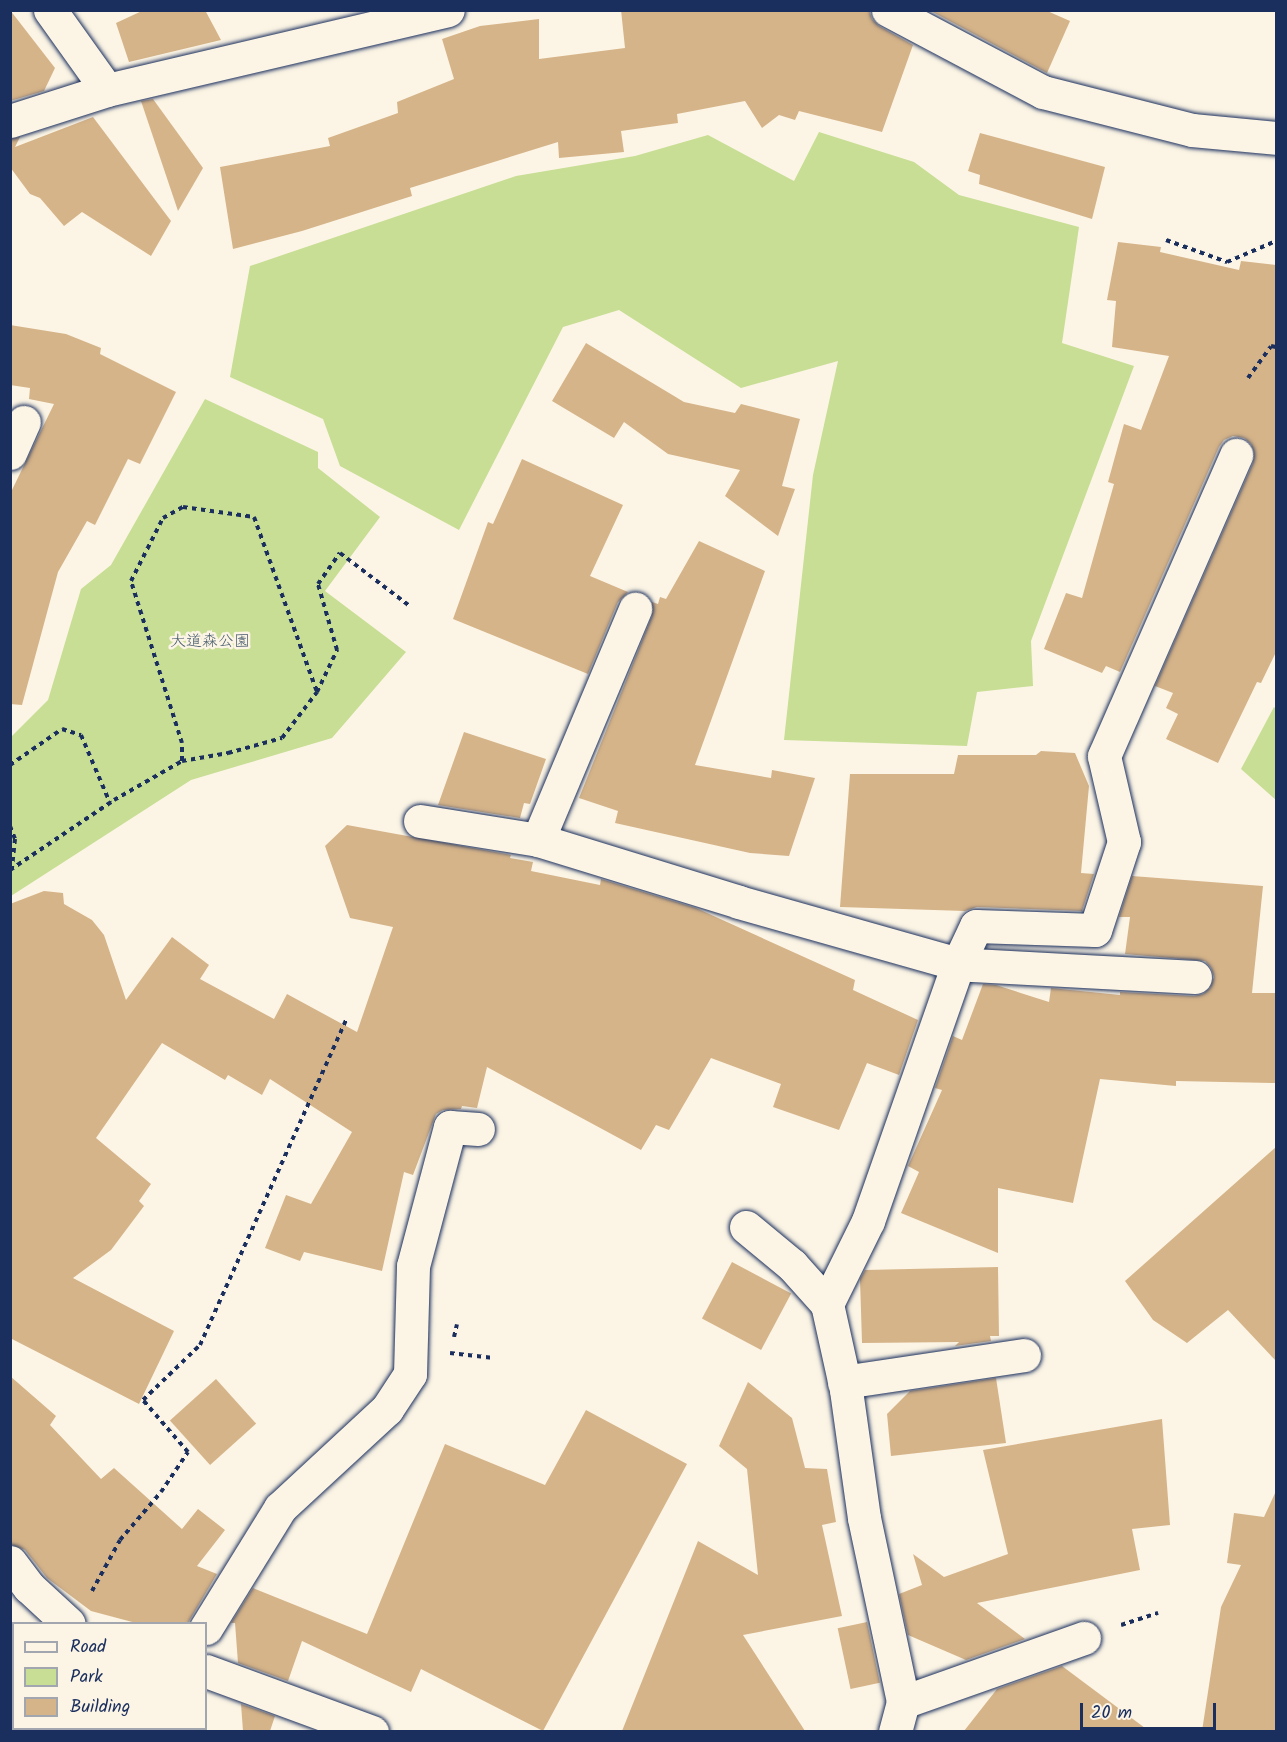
<!DOCTYPE html>
<html>
<head>
<meta charset="utf-8">
<style>
  body { margin:0 }
  #map { position:relative; width:1287px; height:1742px; overflow:hidden; background:#fcf5e5; font-family:Kalam,"Klee One",sans-serif }
  div>[style] { position:absolute }
  .green>* { inset:0; background:#c7de94 }
  .building>* { inset:0; background:#d6b489; transform-origin:0 0 }
  .path>* { height:4px; margin-top:-2px; transform-origin:0; background:repeating-linear-gradient(90deg,#1b2f5e 0 4.5px,transparent 0 9px) }
  .roads { filter:drop-shadow(0 0 2px #1b2f5e) drop-shadow(0 0 2px #1b2f5e) }
  .street>* { height:33px; margin:-16.5px; padding:0 16.5px; transform-origin:16.5px; border-radius:16.5px; background:#fcf5e5 }
  span { translate:-50% -50%; white-space:nowrap; text-align:center; line-height:1.15; -webkit-text-stroke:5px #fcf5e5; paint-order:stroke }
  .park-label { font-size:16px; color:#465b6c }
  .frame { position:absolute; inset:0; border:12px solid #1b2f5e; pointer-events:none }
  .legend { position:absolute; left:12px; top:1622px; width:195px; height:108px; box-sizing:border-box; background:#fcf5e5; border:2px solid #a2a6af; margin:0; padding:8px 10px; list-style:none; font-size:18px; color:#1b2f5e }
  .legend li { display:flex; align-items:center; gap:12px; height:30px }
  .legend b { width:30px; border:2px solid #a2a6af }
  .scale { position:absolute; left:1080px; top:1703px; width:136px; height:27px; box-sizing:border-box; border:3px solid #1b2f5e; border-top:0; padding-left:8px; font-size:18px; line-height:21px; white-space:nowrap; color:#1b2f5e; -webkit-text-stroke:4px #fcf5e5; paint-order:stroke }
</style>
</head>
<body>
<div id="map">
  <div class="green">
    <div style="clip-path:polygon(819px 132px,914px 162px,959px 195px,1079px 227px,1062px 343px,1134px 366px,1031px 641px,1033px 686px,977px 692px,967px 746px,784px 740px,813px 475px,838px 361px,741px 388px,619px 310px,563px 327px,459px 530px,340px 466px,323px 419px,230px 377px,250px 266px,516px 176px,635px 156px,708px 135px,794px 181px)"></div>
    <div style="clip-path:polygon(205px 399px,318px 452px,318px 468px,380px 517px,325px 591px,406px 652px,332px 738px,191px 780px,11px 896px,11px 737px,48px 700px,81px 589px,111px 565px)"></div>
    <div style="clip-path:polygon(1274px 707px,1276px 709px,1276px 800px,1241px 769px)"></div>
  </div>
  <div class="building">
    <div style="clip-path:polygon(10px 10px,55px 68px,44px 91px,10px 101px)"></div>
    <div style="clip-path:polygon(144px 10px,205px 10px,221px 40px,129px 62px,116px 23px)"></div>
    <div style="clip-path:polygon(621px 10px,869px 10px,872px 19px,879px 26px,913px 45px,882px 132px,799px 111px,795px 120px,779px 115px,762px 128px,745px 101px,677px 114px,678px 123px,621px 131px,624px 152px,559px 158px,558px 142px,410px 188px,412px 196px,302px 231px,233px 249px,220px 167px,330px 146px,328px 138px,398px 113px,397px 102px,454px 79px,442px 39px,480px 26px,539px 19px,539px 59px,625px 48px)"></div>
    <div style="clip-path:polygon(929px 10px,1045px 10px,1070px 21px,1047px 73px)"></div>
    <div style="clip-path:polygon(153px 99px,203px 168px,178px 211px,141px 101px)"></div>
    <div style="clip-path:polygon(93px 117px,171px 221px,151px 256px,82px 212px,64px 226px,40px 198px,30px 194px,10px 167px,10px 139px,20px 137px,15px 147px)"></div>
    <div style="clip-path:polygon(980px 133px,1105px 167px,1092px 219px,979px 184px,980px 175px,968px 171px)"></div>
    <div style="clip-path:polygon(1118px 242px,1161px 247px,1160px 252px,1239px 270px,1241px 261px,1276px 265px,1276px 652px,1261px 683px,1257px 682px,1218px 763px,1166px 739px,1178px 714px,1166px 708px,1173px 693px,1155px 686px,1253px 463px,1254px 452px,1251px 444px,1244px 438px,1233px 436px,1224px 440px,1219px 447px,1120px 672px,1106px 666px,1102px 673px,1044px 649px,1066px 593px,1082px 598px,1114px 484px,1108px 482px,1124px 424px,1141px 430px,1169px 356px,1112px 347px,1116px 301px,1107px 300px)"></div>
    <div style="clip-path:polygon(10px 325px,66px 334px,101px 348px,100px 354px,176px 392px,140px 464px,128px 459px,95px 525px,87px 521px,58px 572px,22px 705px,10px 704px,10px 494px,54px 404px,29px 399px,30px 388px,10px 385px)"></div>
    <div style="clip-path:polygon(586px 343px,684px 402px,735px 413px,741px 404px,800px 419px,782px 486px,795px 489px,778px 536px,725px 496px,740px 470px,668px 454px,624px 422px,614px 438px,552px 401px)"></div>
    <div style="clip-path:polygon(522px 459px,623px 505px,590px 576px,628px 592px,618px 602px,588px 674px,453px 619px,488px 522px,493px 524px)"></div>
    <div style="clip-path:polygon(699px 541px,765px 571px,695px 765px,771px 778px,772px 770px,815px 778px,789px 856px,750px 853px,615px 823px,618px 811px,579px 798px,652px 616px,652px 602px,658px 604px,660px 597px,666px 599px)"></div>
    <div style="clip-path:polygon(464px 732px,546px 759px,530px 804px,524px 803px,520px 818px,438px 805px)"></div>
    <div style="clip-path:polygon(1041px 751px,1075px 753px,1089px 786px,1081px 873px,1094px 874px,1082px 911px,977px 907px,965px 911px,840px 907px,850px 774px,954px 774px,958px 755px,1036px 755px)"></div>
    <div style="clip-path:polygon(347px 825px,511px 855px,510px 858px,533px 862px,531px 871px,600px 885px,601px 879px,696px 908px,855px 980px,853px 990px,918px 1020px,899px 1075px,867px 1063px,839px 1130px,773px 1107px,781px 1084px,711px 1058px,669px 1130px,656px 1125px,641px 1150px,487px 1067px,477px 1108px,462px 1106px,461px 1109px,443px 1110px,436px 1114px,413px 1175px,404px 1172px,382px 1271px,304px 1252px,300px 1261px,265px 1248px,286px 1195px,311px 1204px,352px 1132px,270px 1079px,262px 1095px,228px 1075px,225px 1080px,162px 1043px,96px 1138px,151px 1184px,139px 1201px,144px 1206px,111px 1250px,73px 1278px,174px 1331px,139px 1404px,10px 1338px,10px 904px,44px 891px,63px 893px,64px 904px,92px 920px,104px 935px,126px 1000px,172px 937px,209px 965px,200px 979px,274px 1019px,287px 994px,357px 1032px,393px 927px,350px 918px,325px 846px)"></div>
    <div style="clip-path:polygon(1132px 876px,1263px 886px,1252px 993px,1276px 993px,1276px 1083px,1176px 1081px,1176px 1086px,1100px 1079px,1073px 1203px,998px 1188px,998px 1253px,901px 1213px,919px 1172px,908px 1166px,942px 1090px,935px 1088px,953px 1036px,962px 1040px,983px 984px,996px 985px,1049px 1002px,1051px 988px,1120px 995px,1120px 992px,1194px 996px,1203px 994px,1210px 988px,1214px 977px,1211px 968px,1205px 961px,1125px 954px,1130px 917px,1119px 917px)"></div>
    <div style="clip-path:polygon(1276px 1147px,1276px 1361px,1228px 1310px,1187px 1343px,1153px 1320px,1125px 1281px)"></div>
    <div style="left:732px;top:1262px;width:67px;height:64px;rotate:28deg"></div>
    <div style="clip-path:polygon(998px 1267px,999px 1336px,990px 1336px,991px 1341px,955px 1346px,959px 1342px,862px 1343px,860px 1279px,865px 1270px)"></div>
    <div style="clip-path:polygon(10px 1376px,56px 1416px,50px 1425px,101px 1479px,114px 1468px,182px 1529px,198px 1509px,225px 1530px,197px 1566px,217px 1574px,188px 1623px,136px 1623px,91px 1611px,47px 1578px,25px 1550px,10px 1544px)"></div>
    <div style="clip-path:polygon(996px 1378px,1006px 1443px,891px 1456px,887px 1414px,910px 1391px)"></div>
    <div style="left:216px;top:1379px;width:60px;height:62px;rotate:48deg"></div>
    <div style="clip-path:polygon(748px 1382px,792px 1418px,805px 1468px,827px 1469px,836px 1522px,822px 1525px,842px 1616px,743px 1635px,805px 1731px,622px 1731px,698px 1541px,758px 1575px,747px 1469px,719px 1446px)"></div>
    <div style="clip-path:polygon(586px 1410px,687px 1464px,543px 1731px,421px 1669px,411px 1692px,302px 1641px,288px 1681px,238px 1663px,235px 1623px,231px 1623px,253px 1588px,367px 1634px,445px 1444px,545px 1485px)"></div>
    <div style="clip-path:polygon(1162px 1419px,1170px 1525px,1132px 1529px,1140px 1570px,977px 1603px,1025px 1639px,966px 1660px,908px 1635px,899px 1594px,922px 1585px,913px 1554px,944px 1577px,1008px 1554px,983px 1450px)"></div>
    <div style="clip-path:polygon(1276px 1491px,1276px 1731px,1202px 1731px,1221px 1607px,1241px 1565px,1227px 1563px,1234px 1513px,1264px 1517px)"></div>
    <div style="left:867px;top:1622px;width:62px;height:30px;rotate:78deg"></div>
    <div style="clip-path:polygon(1062px 1666px,1149px 1731px,964px 1731px,997px 1689px)"></div>
    <div style="clip-path:polygon(241px 1704px,275px 1716px,270px 1731px,243px 1731px)"></div>
  </div>
  <div class="path">
    <div style="left:1166px;top:240px;width:65px;rotate:19.8deg"></div>
    <div style="left:1227px;top:262px;width:53px;rotate:-23.2deg"></div>
    <div style="left:1248px;top:378px;width:39px;rotate:-54deg"></div>
    <div style="left:1271px;top:346px;width:5px;rotate:11deg"></div>
    <div style="left:182px;top:761px;width:47px;rotate:-9.9deg"></div>
    <div style="left:228px;top:753px;width:56px;rotate:-15.5deg"></div>
    <div style="left:282px;top:738px;width:58px;rotate:-52.7deg"></div>
    <div style="left:10px;top:765px;width:63px;rotate:-34.7deg"></div>
    <div style="left:62px;top:729px;width:20px;rotate:18deg"></div>
    <div style="left:81px;top:735px;width:74px;rotate:66.9deg"></div>
    <div style="left:10px;top:826px;width:14px;rotate:69deg"></div>
    <div style="left:15px;top:839px;width:29px;rotate:96deg"></div>
    <div style="left:10px;top:870px;width:125px;rotate:-33.9deg"></div>
    <div style="left:114px;top:800px;width:78px;rotate:-29.8deg"></div>
    <div style="left:182px;top:761px;width:18px;rotate:-90deg"></div>
    <div style="left:182px;top:743px;width:170px;rotate:-107.5deg"></div>
    <div style="left:131px;top:581px;width:71px;rotate:-63.1deg"></div>
    <div style="left:163px;top:518px;width:23px;rotate:-29deg"></div>
    <div style="left:183px;top:507px;width:72px;rotate:8deg"></div>
    <div style="left:254px;top:517px;width:186px;rotate:70.2deg"></div>
    <div style="left:317px;top:692px;width:47px;rotate:-64.5deg"></div>
    <div style="left:337px;top:650px;width:69px;rotate:-106.1deg"></div>
    <div style="left:318px;top:584px;width:38px;rotate:-55deg"></div>
    <div style="left:340px;top:553px;width:89px;rotate:37.3deg"></div>
    <div style="left:454px;top:1337px;width:13px;rotate:-77deg"></div>
    <div style="left:450px;top:1353px;width:44px;rotate:6.5deg"></div>
    <div style="left:92px;top:1591px;width:58px;rotate:-61.2deg"></div>
    <div style="left:120px;top:1540px;width:63px;rotate:-49.5deg"></div>
    <div style="left:161px;top:1492px;width:48px;rotate:-56deg"></div>
    <div style="left:188px;top:1452px;width:69px;rotate:-130.9deg"></div>
    <div style="left:143px;top:1400px;width:79px;rotate:-44deg"></div>
    <div style="left:200px;top:1345px;width:359px;rotate:-65.8deg"></div>
    <div style="left:1121px;top:1625px;width:39px;rotate:-18deg"></div>
  </div>
  <div class="roads">
    <div class="street">
      <div style="left:50px;top:10px;width:98px;rotate:54.5deg"></div>
      <div style="left:888px;top:10px;width:175px;rotate:27.9deg"></div>
      <div style="left:1043px;top:92px;width:154px;rotate:14.3deg"></div>
      <div style="left:1192px;top:130px;width:84px;rotate:5.4deg"></div>
      <div style="left:10px;top:121px;width:102px;rotate:-17.7deg"></div>
      <div style="left:107px;top:90px;width:350px;rotate:-13.2deg"></div>
      <div style="left:10px;top:453px;width:34px;rotate:-66deg"></div>
      <div style="left:420px;top:821px;width:120px;rotate:9.1deg"></div>
      <div style="left:538px;top:840px;width:210px;rotate:17.1deg"></div>
      <div style="left:739px;top:902px;width:228px;rotate:15.8deg"></div>
      <div style="left:958px;top:964px;width:272px;rotate:109.3deg"></div>
      <div style="left:868px;top:1221px;width:93px;rotate:116.3deg"></div>
      <div style="left:827px;top:1304px;width:88px;rotate:77.5deg"></div>
      <div style="left:846px;top:1390px;width:129px;rotate:82deg"></div>
      <div style="left:864px;top:1518px;width:188px;rotate:78deg"></div>
      <div style="left:903px;top:1702px;width:31px;rotate:105deg"></div>
      <div style="left:538px;top:840px;width:251px;rotate:-67.2deg"></div>
      <div style="left:1195px;top:977px;width:237px;rotate:-176.9deg"></div>
      <div style="left:958px;top:964px;width:42px;rotate:-64.7deg"></div>
      <div style="left:976px;top:926px;width:119px;rotate:1.9deg"></div>
      <div style="left:1095px;top:930px;width:93px;rotate:-71.8deg"></div>
      <div style="left:1124px;top:842px;width:88px;rotate:-103.1deg"></div>
      <div style="left:1104px;top:756px;width:329px;rotate:-66.3deg"></div>
      <div style="left:746px;top:1227px;width:60px;rotate:39.6deg"></div>
      <div style="left:792px;top:1265px;width:52px;rotate:48.1deg"></div>
      <div style="left:844px;top:1382px;width:182px;rotate:-8.5deg"></div>
      <div style="left:10px;top:1562px;width:31px;rotate:53deg"></div>
      <div style="left:29px;top:1587px;width:54px;rotate:42.8deg"></div>
      <div style="left:206px;top:1628px;width:141px;rotate:-58.3deg"></div>
      <div style="left:280px;top:1508px;width:146px;rotate:-42.8deg"></div>
      <div style="left:387px;top:1409px;width:42px;rotate:-56.7deg"></div>
      <div style="left:410px;top:1374px;width:108px;rotate:-88.4deg"></div>
      <div style="left:413px;top:1266px;width:144px;rotate:-75.1deg"></div>
      <div style="left:450px;top:1127px;width:28px;rotate:4deg"></div>
      <div style="left:206px;top:1671px;width:177px;rotate:20.2deg"></div>
      <div style="left:903px;top:1702px;width:192px;rotate:-19.5deg"></div>
      <div style="left:10px;top:1718px;width:6px;rotate:-51deg"></div>
    </div>
  </div>
  <div class="park-label">
    <span style="left:210px;top:642px">大道森公園</span>
  </div>
  <div class="frame"></div>
  <ul class="legend">
  <li><b style="height:8px;background:#fcf5e5"></b>Road</li>
  <li><b style="height:16px;background:#c7de94"></b>Park</li>
  <li><b style="height:16px;background:#d6b489"></b>Building</li>
  </ul>
  <div class="scale">20 m</div>
</div>
</body>
</html>
